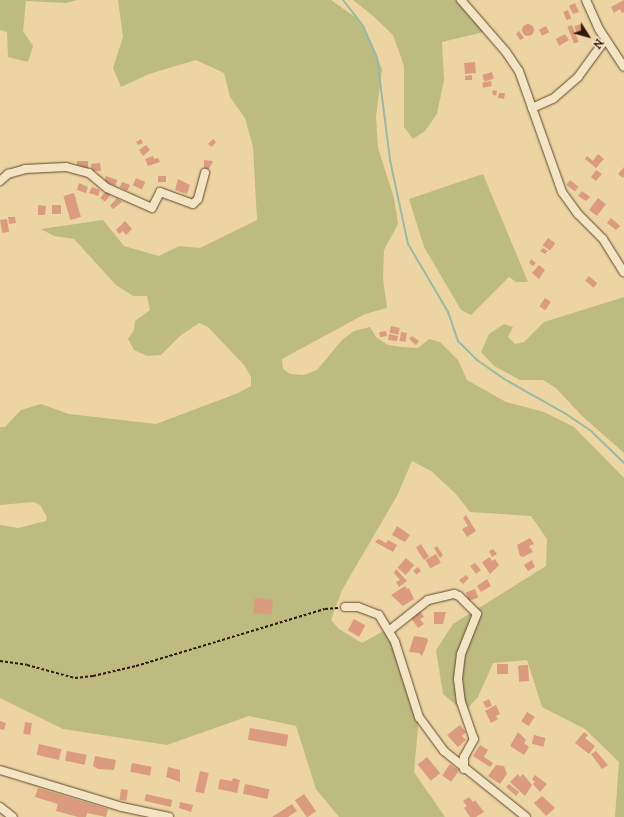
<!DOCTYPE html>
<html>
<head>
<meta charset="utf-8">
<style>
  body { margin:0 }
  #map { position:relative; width:624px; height:817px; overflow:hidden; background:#ecd5a3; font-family:"IM FELL DW Pica",serif }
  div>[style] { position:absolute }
  .green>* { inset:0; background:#bebb81 }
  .stream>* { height:2px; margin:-1px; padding:0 1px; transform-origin:1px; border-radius:1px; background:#99b9a3 }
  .building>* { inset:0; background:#db9b7f; transform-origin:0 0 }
  .round { border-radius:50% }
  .path>* { height:1.5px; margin-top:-0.75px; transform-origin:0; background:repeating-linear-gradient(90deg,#34180d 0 3px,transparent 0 5px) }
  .roads { filter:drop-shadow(0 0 1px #624732) drop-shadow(0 0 1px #624732) }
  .minor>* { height:8px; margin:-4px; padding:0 4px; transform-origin:4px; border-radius:4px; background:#f3e4c3 }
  span { translate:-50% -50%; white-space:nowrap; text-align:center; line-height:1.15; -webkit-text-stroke:4px #f3e4c3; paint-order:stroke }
  .north { position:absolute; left:568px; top:16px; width:40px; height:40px; -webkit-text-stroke:3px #f3e4c3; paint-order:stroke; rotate:127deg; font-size:11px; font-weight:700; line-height:16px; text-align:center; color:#34180d }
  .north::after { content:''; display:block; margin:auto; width:14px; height:18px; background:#34180d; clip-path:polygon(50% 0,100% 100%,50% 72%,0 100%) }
</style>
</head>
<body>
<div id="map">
  <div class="green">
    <div style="clip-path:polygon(0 0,77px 0,66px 3px,26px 1px,23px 31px,33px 46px,28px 62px,8px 57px,7px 32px,0 30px)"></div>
    <div style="clip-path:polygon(118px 0,331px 0,358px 19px,367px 33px,382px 69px,376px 117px,378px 148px,394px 198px,398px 224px,384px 250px,383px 278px,387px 308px,365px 314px,282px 359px,283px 369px,290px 374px,304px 375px,317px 370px,342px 340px,354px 331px,370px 327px,376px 337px,388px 345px,402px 347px,418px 348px,429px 339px,440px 342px,458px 360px,467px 380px,506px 402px,544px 412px,574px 427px,624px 478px,624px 817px,615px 817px,619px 762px,585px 729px,542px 707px,527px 660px,493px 663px,478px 697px,464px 712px,443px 694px,436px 650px,453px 624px,546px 566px,547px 539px,531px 516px,470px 512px,455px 493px,431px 471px,412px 461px,397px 496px,342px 590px,331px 620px,339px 629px,362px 643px,389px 628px,419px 717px,414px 772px,445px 817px,339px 817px,316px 789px,296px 726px,249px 716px,167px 745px,63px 729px,0 698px,0 525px,18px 528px,46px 521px,47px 517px,40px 505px,34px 502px,0 505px,0 427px,5px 427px,21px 410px,41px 404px,69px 414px,156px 424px,238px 393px,251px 386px,251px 377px,244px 365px,208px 327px,199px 323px,180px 336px,161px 355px,147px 356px,134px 350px,128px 339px,134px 330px,135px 321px,150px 310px,147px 296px,133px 296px,116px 285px,74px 239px,54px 236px,41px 229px,103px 220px,124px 246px,159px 256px,179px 246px,200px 248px,257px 220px,253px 147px,245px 118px,230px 97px,224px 73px,196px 60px,149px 74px,121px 87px,113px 68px,123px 37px)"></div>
    <div style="clip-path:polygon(353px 0,461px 0,488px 31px,442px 42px,444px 80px,437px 114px,425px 131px,413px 139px,404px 127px,404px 66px,393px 35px,372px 15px)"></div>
    <div style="clip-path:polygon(483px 174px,528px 282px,516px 282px,509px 277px,471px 315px,461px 310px,424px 247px,409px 199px)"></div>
    <div style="clip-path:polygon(624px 297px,624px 453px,581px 415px,556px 388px,543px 380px,520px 380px,494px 366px,481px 352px,489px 334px,504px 324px,513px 327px,508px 337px,515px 344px,524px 342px,544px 322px)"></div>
  </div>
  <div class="stream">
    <div style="left:343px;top:0;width:33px;rotate:52deg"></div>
    <div style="left:363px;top:26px;width:35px;rotate:66deg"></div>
    <div style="left:377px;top:58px;width:103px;rotate:82.7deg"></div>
    <div style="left:390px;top:160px;width:86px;rotate:77.9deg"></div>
    <div style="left:408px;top:244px;width:79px;rotate:59.5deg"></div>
    <div style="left:448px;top:312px;width:31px;rotate:71deg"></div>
    <div style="left:458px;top:341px;width:27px;rotate:45deg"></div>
    <div style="left:477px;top:360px;width:33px;rotate:35deg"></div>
    <div style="left:504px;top:379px;width:71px;rotate:29.4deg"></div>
    <div style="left:566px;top:414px;width:30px;rotate:34deg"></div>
    <div style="left:591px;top:431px;width:46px;rotate:44.1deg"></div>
  </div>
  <div class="building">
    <div style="clip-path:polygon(624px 0,624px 12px,622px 13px,620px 9px,614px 13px,611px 7px)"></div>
    <div style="clip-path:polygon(575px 3px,579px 12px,573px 14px,569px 6px)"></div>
    <div style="left:568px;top:10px;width:9px;height:5px;rotate:69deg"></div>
    <div class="round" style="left:522px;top:24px;width:12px;height:12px"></div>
    <div style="left:581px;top:24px;width:9px;height:7px;rotate:72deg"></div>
    <div style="left:572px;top:25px;width:18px;height:5px;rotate:68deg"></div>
    <div style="left:546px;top:26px;width:7px;height:8px;rotate:63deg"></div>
    <div style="clip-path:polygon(519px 31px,524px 38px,520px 40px,516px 34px)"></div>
    <div style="clip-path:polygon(565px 34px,569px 40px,559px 46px,556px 39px)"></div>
    <div style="left:475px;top:62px;width:11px;height:11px;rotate:85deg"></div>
    <div style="left:492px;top:72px;width:7px;height:10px;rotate:74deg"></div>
    <div style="clip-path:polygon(472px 75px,472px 80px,465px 80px,465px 76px)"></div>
    <div style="left:491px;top:81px;width:5px;height:9px;rotate:79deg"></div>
    <div style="clip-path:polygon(493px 90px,497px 91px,496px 96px,492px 94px)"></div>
    <div style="clip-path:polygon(499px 93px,505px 93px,504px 99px,498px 98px)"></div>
    <div style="clip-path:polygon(141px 139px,143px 143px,138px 145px,136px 142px)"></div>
    <div style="clip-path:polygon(213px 139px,216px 142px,212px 147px,208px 144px)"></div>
    <div style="clip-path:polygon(146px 145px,150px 150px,143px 156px,139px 150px)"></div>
    <div style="clip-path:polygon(598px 154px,604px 159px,596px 168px,585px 159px,587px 156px,593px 161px)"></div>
    <div style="clip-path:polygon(153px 156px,154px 159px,158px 158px,160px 162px,148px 166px,145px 159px)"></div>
    <div style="clip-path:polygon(204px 160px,213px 161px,209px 169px,204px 169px)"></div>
    <div style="left:77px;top:161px;width:11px;height:7px"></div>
    <div style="clip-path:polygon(100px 163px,101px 171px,92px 171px,91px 164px)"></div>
    <div style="clip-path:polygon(624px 167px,624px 176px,623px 178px,618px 174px)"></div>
    <div style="clip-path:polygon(596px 170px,602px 174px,596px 181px,591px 177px)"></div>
    <div style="left:106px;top:176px;width:12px;height:6px;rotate:20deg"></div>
    <div style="left:158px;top:176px;width:8px;height:6px"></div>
    <div style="left:136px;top:178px;width:10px;height:8px;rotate:24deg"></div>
    <div style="clip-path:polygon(178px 179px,190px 185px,187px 194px,175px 190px)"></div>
    <div style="left:570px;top:180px;width:11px;height:6px;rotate:38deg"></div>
    <div style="clip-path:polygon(122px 182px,130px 185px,127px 191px,120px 187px)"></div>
    <div style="clip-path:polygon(79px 183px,88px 187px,86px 193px,77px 190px)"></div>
    <div style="clip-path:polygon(92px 187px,100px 190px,98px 196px,89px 193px)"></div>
    <div style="left:106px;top:191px;width:6px;height:9px;rotate:39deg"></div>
    <div style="clip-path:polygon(582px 191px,590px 197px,586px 201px,578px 196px)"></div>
    <div style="left:74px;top:193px;width:25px;height:11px;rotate:74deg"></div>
    <div style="clip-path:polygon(117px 198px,122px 202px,113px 209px,110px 206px)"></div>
    <div style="left:598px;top:198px;width:10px;height:15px;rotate:37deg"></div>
    <div style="clip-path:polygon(38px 205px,46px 206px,45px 215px,38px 215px)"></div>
    <div style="left:61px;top:205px;width:9px;height:9px;rotate:90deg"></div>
    <div style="clip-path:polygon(8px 217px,15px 217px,16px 223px,9px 224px)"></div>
    <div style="clip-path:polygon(611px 218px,620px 226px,616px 230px,607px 223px)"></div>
    <div style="left:7px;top:219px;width:13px;height:7px;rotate:81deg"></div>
    <div style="clip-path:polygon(125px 221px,132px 229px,126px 235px,123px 231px,119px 234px,116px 230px)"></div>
    <div style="left:548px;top:238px;width:9px;height:9px;rotate:36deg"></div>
    <div style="clip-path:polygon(543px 248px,548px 251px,545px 254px,540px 251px)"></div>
    <div style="clip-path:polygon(531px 259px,536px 263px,533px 266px,529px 263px)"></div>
    <div style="clip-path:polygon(539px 265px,545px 270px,539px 279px,532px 273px)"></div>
    <div style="left:589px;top:276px;width:11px;height:6px;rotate:41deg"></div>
    <div style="left:545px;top:298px;width:7px;height:10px;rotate:34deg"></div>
    <div style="left:391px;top:326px;width:9px;height:7px;rotate:13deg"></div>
    <div style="left:386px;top:331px;width:5px;height:7px;rotate:79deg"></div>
    <div style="left:401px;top:332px;width:6px;height:9px;rotate:9deg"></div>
    <div style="clip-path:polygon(389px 334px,398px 336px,397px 341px,388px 340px)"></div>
    <div style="clip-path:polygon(412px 336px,419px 341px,416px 345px,409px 339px)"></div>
    <div style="clip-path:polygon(466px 515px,476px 531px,467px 537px,462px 529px,468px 526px,463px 518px)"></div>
    <div style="clip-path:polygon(397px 526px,410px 535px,405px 542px,392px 535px)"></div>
    <div style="clip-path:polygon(530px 538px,534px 544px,529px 546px,533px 552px,523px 557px,520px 556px,517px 545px)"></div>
    <div style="clip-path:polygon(378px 539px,386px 543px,388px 540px,397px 545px,393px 552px,375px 542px)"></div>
    <div style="left:421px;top:544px;width:15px;height:6px;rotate:58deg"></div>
    <div style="clip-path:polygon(437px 546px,443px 555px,440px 558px,434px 548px)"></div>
    <div style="clip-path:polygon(493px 549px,497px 554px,492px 557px,489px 551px)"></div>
    <div style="left:436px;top:554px;width:10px;height:12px;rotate:61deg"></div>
    <div style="clip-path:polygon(490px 557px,492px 561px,495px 559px,499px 565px,490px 574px,482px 562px)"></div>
    <div style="left:406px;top:558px;width:11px;height:13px;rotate:41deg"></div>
    <div style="clip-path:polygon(532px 560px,535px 567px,528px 571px,524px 565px)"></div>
    <div style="clip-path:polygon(475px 563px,481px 570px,476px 574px,470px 566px)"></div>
    <div style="left:418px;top:567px;width:5px;height:6px;rotate:53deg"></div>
    <div style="clip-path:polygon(396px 569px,407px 581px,399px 587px,396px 582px,400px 580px,394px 573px)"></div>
    <div style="clip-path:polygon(466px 575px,469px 578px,463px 584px,459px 580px)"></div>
    <div style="clip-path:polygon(487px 579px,491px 586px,481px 592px,477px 586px)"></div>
    <div style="clip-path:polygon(405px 586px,407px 589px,409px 588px,414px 599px,403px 606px,391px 595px)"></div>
    <div style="left:475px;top:589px;width:9px;height:10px;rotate:69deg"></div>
    <div style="left:255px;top:598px;width:18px;height:15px;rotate:6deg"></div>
    <div style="clip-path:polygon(420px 611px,424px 617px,420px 619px,424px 624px,418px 628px,410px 617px)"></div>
    <div style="clip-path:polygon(434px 612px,446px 612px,443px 624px,434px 624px)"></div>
    <div style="left:354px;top:619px;width:13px;height:13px;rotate:29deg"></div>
    <div style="clip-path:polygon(414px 636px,427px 638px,428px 641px,422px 656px,419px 653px,409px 652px)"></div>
    <div style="left:508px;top:664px;width:10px;height:11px;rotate:90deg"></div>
    <div style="left:528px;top:665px;width:16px;height:10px;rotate:86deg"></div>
    <div style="clip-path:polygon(489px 699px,492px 706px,486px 708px,483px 702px)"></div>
    <div style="clip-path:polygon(496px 705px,500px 714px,496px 716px,498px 719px,491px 723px,485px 711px)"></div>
    <div style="left:527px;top:712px;width:9px;height:11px;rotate:32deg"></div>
    <div style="clip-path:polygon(0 721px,6px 723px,4px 730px,0 729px)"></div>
    <div style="left:25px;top:722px;width:7px;height:12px;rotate:8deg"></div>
    <div style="clip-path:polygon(460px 725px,466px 732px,462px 736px,466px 740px,458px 747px,447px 735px)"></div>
    <div style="left:250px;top:728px;width:39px;height:12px;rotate:10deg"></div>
    <div style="clip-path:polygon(518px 732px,526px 740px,524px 743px,529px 747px,524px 755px,510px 746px)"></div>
    <div style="clip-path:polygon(584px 732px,588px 735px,585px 738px,595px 746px,589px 754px,575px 743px)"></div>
    <div style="left:534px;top:735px;width:12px;height:9px;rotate:14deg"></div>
    <div style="left:39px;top:744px;width:23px;height:11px;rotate:13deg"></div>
    <div style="clip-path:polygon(480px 745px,488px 750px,484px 757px,493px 763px,490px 767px,473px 756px)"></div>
    <div style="left:67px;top:751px;width:20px;height:10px;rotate:11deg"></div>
    <div style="clip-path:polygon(596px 751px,608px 765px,602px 769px,591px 754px)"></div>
    <div style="clip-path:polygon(95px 756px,116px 760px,114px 770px,98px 769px,93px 766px)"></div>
    <div style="left:427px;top:757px;width:21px;height:12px;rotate:51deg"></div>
    <div style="left:132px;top:763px;width:20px;height:9px;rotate:11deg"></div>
    <div style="left:450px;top:764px;width:11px;height:14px;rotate:34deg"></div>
    <div style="clip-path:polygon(496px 765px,504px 766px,507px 774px,500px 784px,488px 776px)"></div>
    <div style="clip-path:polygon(168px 767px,180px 770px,180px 782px,166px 777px)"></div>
    <div style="left:200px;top:771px;width:9px;height:21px;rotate:13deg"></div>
    <div style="clip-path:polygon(518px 774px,520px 777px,523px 774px,532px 785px,525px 796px,510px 782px)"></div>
    <div style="clip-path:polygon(535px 775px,547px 784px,540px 792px,533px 784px,535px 782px,532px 779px)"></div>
    <div style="clip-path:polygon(233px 778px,240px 780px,237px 793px,218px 789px,220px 779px,232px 781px)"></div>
    <div style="left:245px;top:784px;width:25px;height:10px;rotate:12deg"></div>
    <div style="clip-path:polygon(509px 784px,519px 792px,516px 796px,506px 787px)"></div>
    <div style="clip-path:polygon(38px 788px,108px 809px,106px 817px,87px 813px,86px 817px,78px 817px,56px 811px,58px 804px,35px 797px)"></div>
    <div style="left:121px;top:789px;width:7px;height:11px;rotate:8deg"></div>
    <div style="left:146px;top:794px;width:27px;height:7px;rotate:13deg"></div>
    <div style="left:304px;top:794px;width:21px;height:11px;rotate:55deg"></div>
    <div style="clip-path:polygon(542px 796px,555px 808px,546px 816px,534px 803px)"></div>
    <div style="clip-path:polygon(469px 797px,473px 802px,475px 800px,484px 812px,476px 817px,470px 817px,464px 808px,467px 806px,463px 801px)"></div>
    <div style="clip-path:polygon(180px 802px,193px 805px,191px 812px,179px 808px)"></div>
    <div style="clip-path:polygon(292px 804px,297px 811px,288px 817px,272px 817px)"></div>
  </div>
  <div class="path">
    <div style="left:0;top:661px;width:27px;rotate:8deg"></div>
    <div style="left:27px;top:665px;width:50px;rotate:15.2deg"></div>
    <div style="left:75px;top:678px;width:18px;rotate:-6deg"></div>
    <div style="left:93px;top:676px;width:44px;rotate:-13.1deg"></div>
    <div style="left:136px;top:666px;width:197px;rotate:-16.8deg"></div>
    <div style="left:325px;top:609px;width:13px;rotate:-4deg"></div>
  </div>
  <div class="roads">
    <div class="minor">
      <div style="left:461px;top:0;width:69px;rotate:49.1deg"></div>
      <div style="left:506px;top:52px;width:23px;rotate:56deg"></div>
      <div style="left:519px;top:71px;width:128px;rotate:70.4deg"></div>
      <div style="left:562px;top:192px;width:27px;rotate:54deg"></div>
      <div style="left:578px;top:214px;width:35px;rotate:45deg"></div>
      <div style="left:603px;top:239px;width:39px;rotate:58deg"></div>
      <div style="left:586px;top:0;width:32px;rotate:66deg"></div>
      <div style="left:599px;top:29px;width:45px;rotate:56.7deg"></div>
      <div style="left:532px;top:108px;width:24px;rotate:-24deg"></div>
      <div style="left:554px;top:98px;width:32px;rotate:-41deg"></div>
      <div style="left:578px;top:77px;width:46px;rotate:-53.9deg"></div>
      <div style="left:0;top:181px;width:11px;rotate:-41deg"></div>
      <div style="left:8px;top:174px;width:18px;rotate:-16deg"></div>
      <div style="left:25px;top:169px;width:41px;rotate:-2.8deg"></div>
      <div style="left:66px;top:167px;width:24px;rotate:15deg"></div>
      <div style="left:89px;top:173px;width:23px;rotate:40deg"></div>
      <div style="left:107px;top:188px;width:49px;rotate:24deg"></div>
      <div style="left:152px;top:208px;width:18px;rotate:-63deg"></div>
      <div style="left:160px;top:192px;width:35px;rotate:20deg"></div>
      <div style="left:193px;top:204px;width:7px;rotate:-45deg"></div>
      <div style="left:198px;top:199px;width:27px;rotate:-75deg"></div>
      <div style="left:345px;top:607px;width:13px"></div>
      <div style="left:358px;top:607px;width:22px;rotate:21deg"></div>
      <div style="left:379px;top:615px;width:31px;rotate:59deg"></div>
      <div style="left:395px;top:642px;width:79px;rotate:72.3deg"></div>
      <div style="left:419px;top:717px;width:42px;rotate:53.7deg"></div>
      <div style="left:444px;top:751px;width:105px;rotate:38.8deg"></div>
      <div style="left:390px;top:630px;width:48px;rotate:-38.3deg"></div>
      <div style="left:428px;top:600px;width:27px;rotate:-13deg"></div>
      <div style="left:454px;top:594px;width:5px;rotate:22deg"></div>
      <div style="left:459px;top:596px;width:25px;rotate:45deg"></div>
      <div style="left:477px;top:614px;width:43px;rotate:111.8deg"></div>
      <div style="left:461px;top:654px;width:25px;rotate:97deg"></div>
      <div style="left:458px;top:679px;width:23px;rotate:83deg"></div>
      <div style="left:461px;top:702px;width:39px;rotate:71deg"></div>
      <div style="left:474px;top:739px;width:21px;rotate:119deg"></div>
      <div style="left:464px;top:757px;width:12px;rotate:90deg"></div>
      <div style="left:0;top:770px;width:127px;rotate:16.9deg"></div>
      <div style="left:122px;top:807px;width:48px;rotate:12deg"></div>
      <div style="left:0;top:807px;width:16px;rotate:38deg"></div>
    </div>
  </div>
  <div class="north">N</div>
</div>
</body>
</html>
